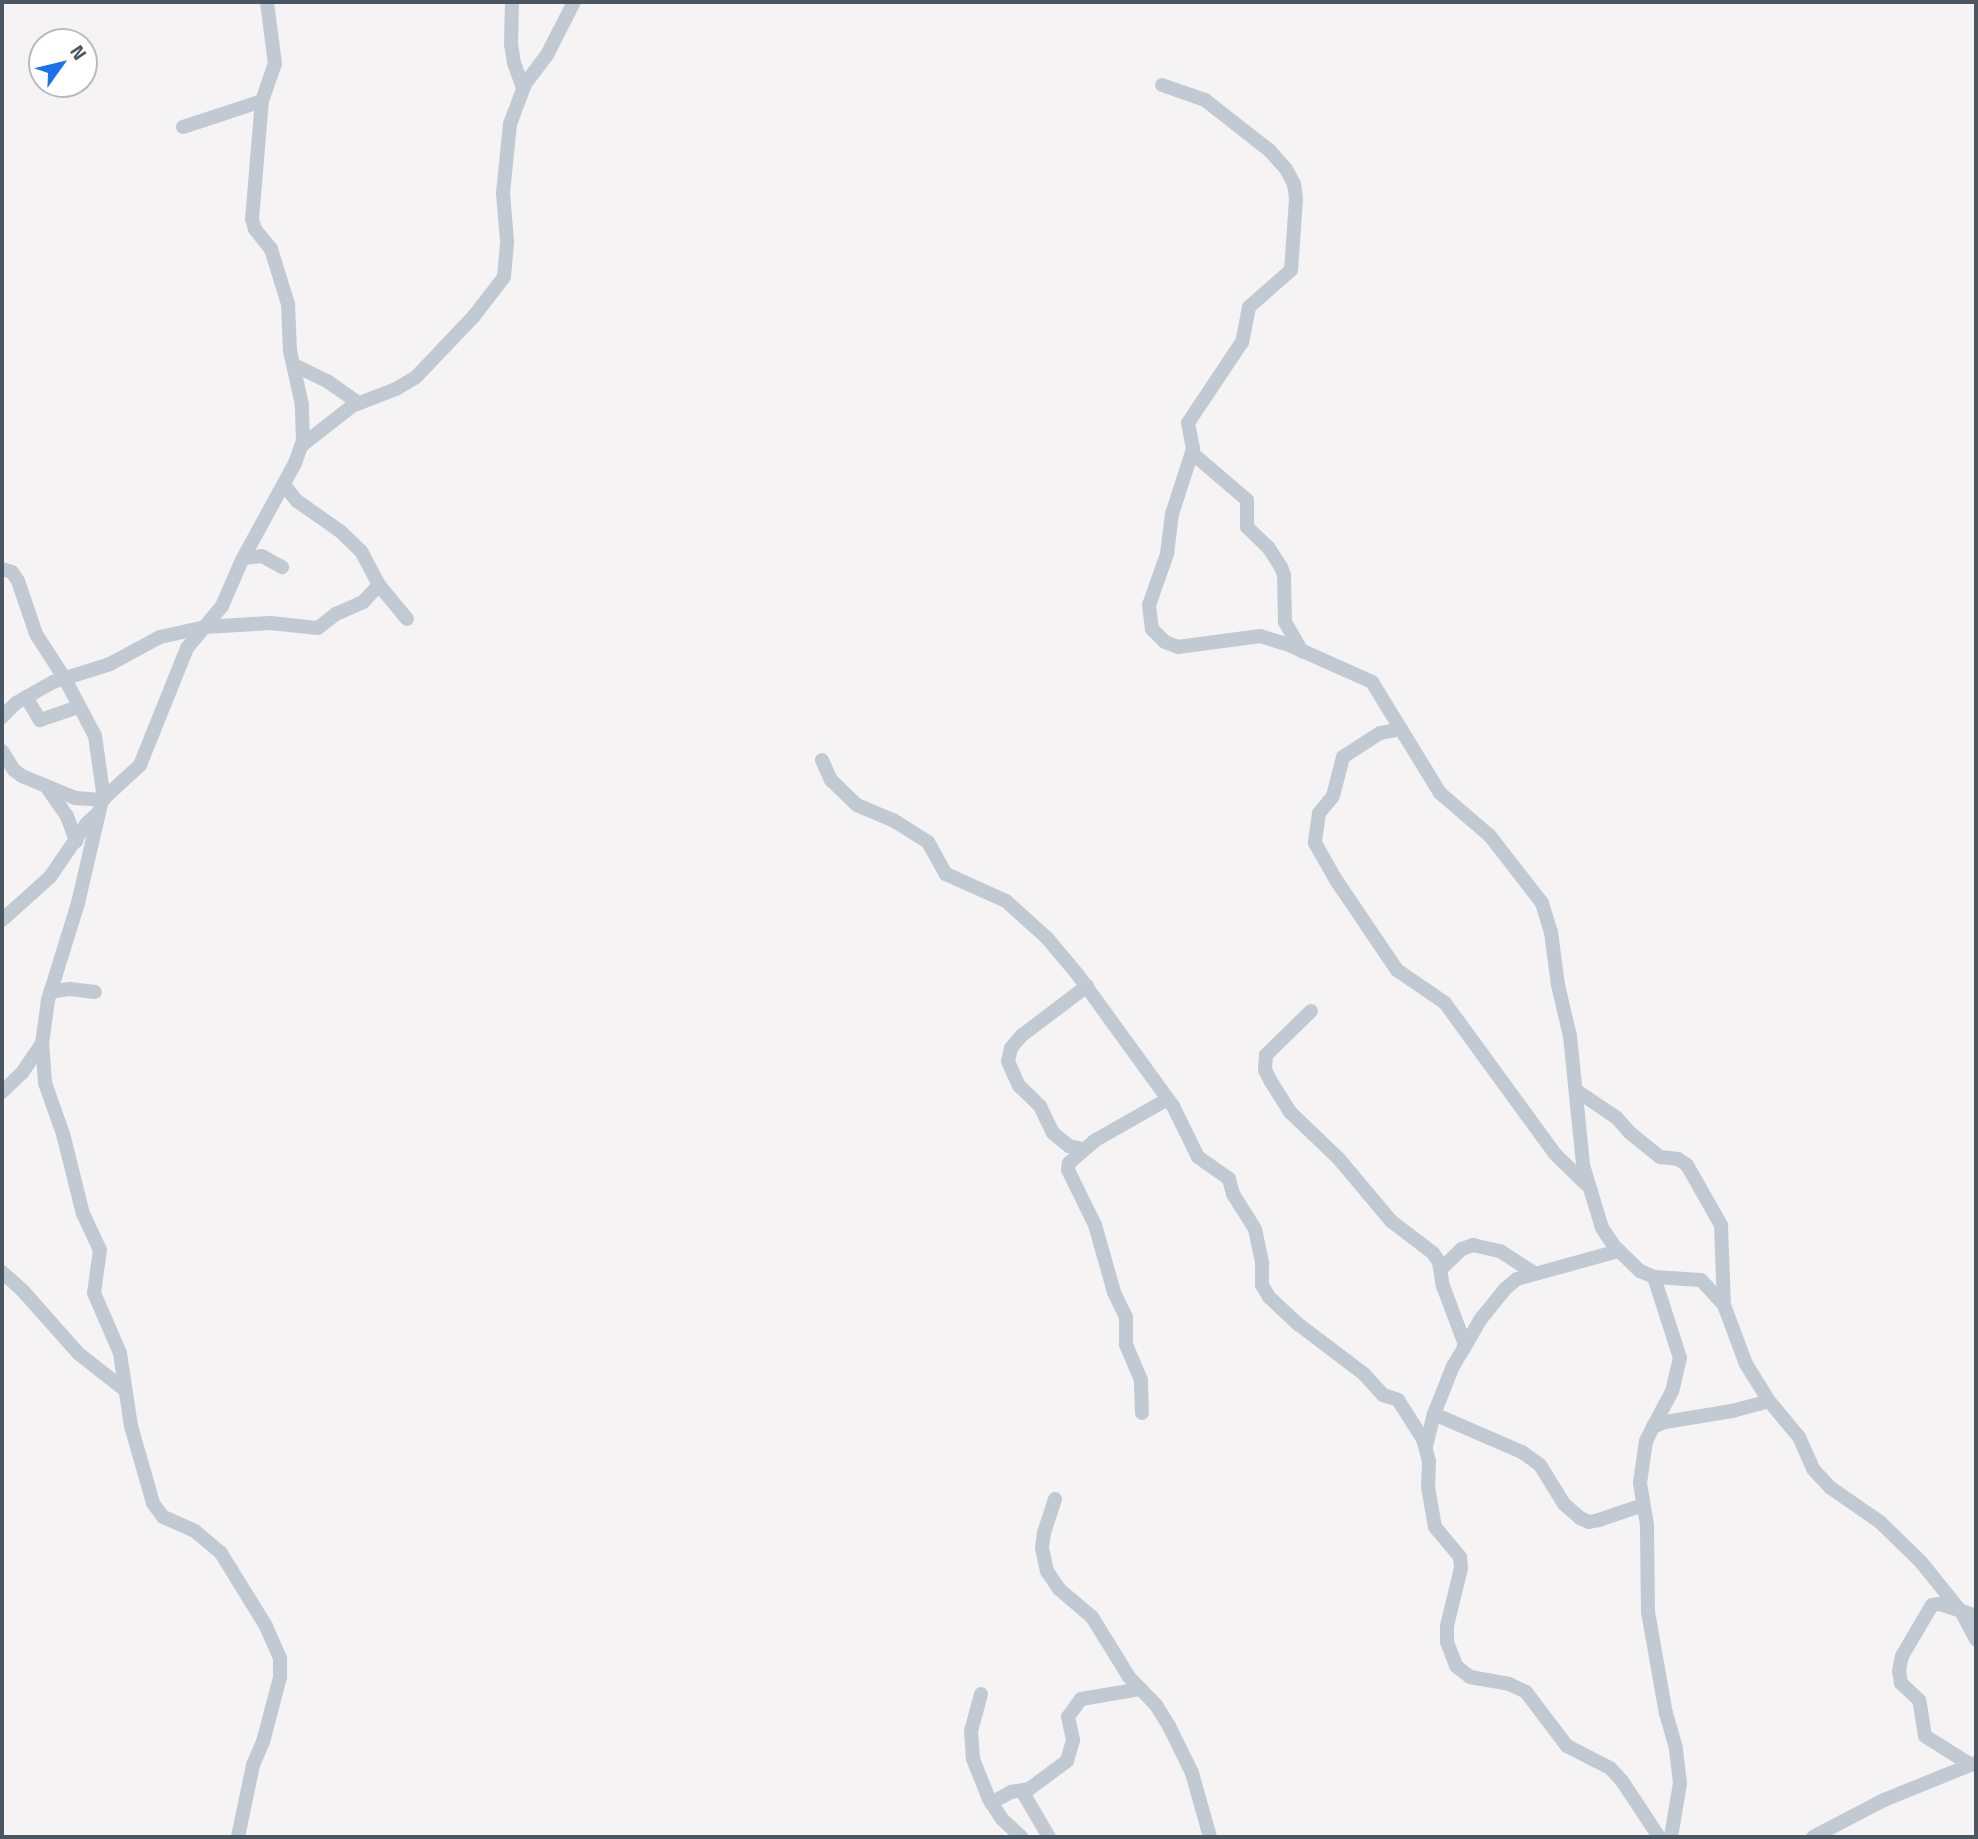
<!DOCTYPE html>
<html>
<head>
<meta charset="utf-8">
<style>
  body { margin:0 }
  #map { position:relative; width:1978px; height:1839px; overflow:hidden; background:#f5f3f3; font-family:"Titillium Web",sans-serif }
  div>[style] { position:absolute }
  .minor>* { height:14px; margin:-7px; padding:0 7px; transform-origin:7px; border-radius:7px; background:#c1cad2 }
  span { translate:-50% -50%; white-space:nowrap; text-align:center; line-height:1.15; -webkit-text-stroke:5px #fff; paint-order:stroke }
  .frame { position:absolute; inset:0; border:4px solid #4a5661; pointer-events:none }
  .north { position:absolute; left:28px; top:28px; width:70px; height:70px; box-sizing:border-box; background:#fff; border:2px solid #b7bbc0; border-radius:50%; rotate:56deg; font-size:19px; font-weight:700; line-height:28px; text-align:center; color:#4a5661 }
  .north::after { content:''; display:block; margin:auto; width:24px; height:32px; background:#1a73e8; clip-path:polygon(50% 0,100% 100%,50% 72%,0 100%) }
</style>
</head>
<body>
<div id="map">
  <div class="minor">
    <div style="left:512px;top:2px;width:42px;rotate:91.4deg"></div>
    <div style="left:511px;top:44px;width:19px;rotate:81deg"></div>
    <div style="left:514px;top:63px;width:27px;rotate:70deg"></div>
    <div style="left:1162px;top:85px;width:46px;rotate:19.2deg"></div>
    <div style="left:1205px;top:100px;width:81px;rotate:38deg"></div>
    <div style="left:1269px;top:150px;width:25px;rotate:48deg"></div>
    <div style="left:1286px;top:169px;width:17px;rotate:62deg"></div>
    <div style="left:1294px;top:184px;width:15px;rotate:82deg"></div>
    <div style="left:1296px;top:199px;width:71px;rotate:94deg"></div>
    <div style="left:1291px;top:270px;width:56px;rotate:138.6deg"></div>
    <div style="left:1249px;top:307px;width:36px;rotate:101deg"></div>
    <div style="left:1242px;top:342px;width:97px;rotate:123.7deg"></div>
    <div style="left:1188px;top:423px;width:26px;rotate:79deg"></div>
    <div style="left:1193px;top:449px;width:68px;rotate:107.9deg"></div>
    <div style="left:1172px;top:514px;width:40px;rotate:97.1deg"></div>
    <div style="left:1167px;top:554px;width:54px;rotate:109.4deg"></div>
    <div style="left:1149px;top:605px;width:24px;rotate:83deg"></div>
    <div style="left:1152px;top:629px;width:18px;rotate:45deg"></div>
    <div style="left:1165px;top:642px;width:14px;rotate:21deg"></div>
    <div style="left:1178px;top:647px;width:83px;rotate:-7.6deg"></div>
    <div style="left:1260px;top:636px;width:28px;rotate:17deg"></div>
    <div style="left:1287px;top:644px;width:93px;rotate:24.1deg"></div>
    <div style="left:1372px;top:682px;width:130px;rotate:58.5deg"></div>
    <div style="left:1440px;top:793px;width:66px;rotate:40.7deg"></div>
    <div style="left:1490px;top:836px;width:85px;rotate:52.2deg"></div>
    <div style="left:1542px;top:903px;width:30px;rotate:73deg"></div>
    <div style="left:1551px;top:932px;width:53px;rotate:82.5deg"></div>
    <div style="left:1558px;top:985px;width:52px;rotate:76.8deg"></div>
    <div style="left:1570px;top:1036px;width:130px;rotate:84.2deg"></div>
    <div style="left:1583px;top:1165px;width:66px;rotate:73.2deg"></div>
    <div style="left:1602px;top:1228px;width:22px;rotate:56deg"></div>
    <div style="left:1614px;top:1246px;width:36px;rotate:44deg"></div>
    <div style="left:1640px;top:1271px;width:15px;rotate:23deg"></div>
    <div style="left:1654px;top:1277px;width:47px;rotate:3.7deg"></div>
    <div style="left:1701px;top:1280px;width:34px;rotate:47deg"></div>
    <div style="left:183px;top:127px;width:83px;rotate:-18.2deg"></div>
    <div style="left:294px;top:365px;width:37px;rotate:26deg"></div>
    <div style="left:327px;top:381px;width:39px;rotate:35deg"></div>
    <div style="left:301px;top:446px;width:65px;rotate:-38.1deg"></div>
    <div style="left:352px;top:406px;width:47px;rotate:-21.1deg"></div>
    <div style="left:396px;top:389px;width:23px;rotate:-31deg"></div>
    <div style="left:416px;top:377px;width:84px;rotate:-46.4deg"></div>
    <div style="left:474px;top:316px;width:49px;rotate:-52.4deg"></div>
    <div style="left:504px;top:277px;width:36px;rotate:-85deg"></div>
    <div style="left:507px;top:241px;width:48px;rotate:-94.8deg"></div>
    <div style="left:503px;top:193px;width:69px;rotate:-84.2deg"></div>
    <div style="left:510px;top:124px;width:43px;rotate:-69.4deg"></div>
    <div style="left:525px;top:84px;width:36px;rotate:-53deg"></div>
    <div style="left:547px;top:55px;width:59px;rotate:-63deg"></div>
    <div style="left:1192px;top:453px;width:72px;rotate:40.5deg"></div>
    <div style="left:1247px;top:500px;width:27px;rotate:90deg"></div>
    <div style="left:1247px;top:527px;width:29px;rotate:44deg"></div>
    <div style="left:1268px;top:547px;width:24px;rotate:57deg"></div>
    <div style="left:1281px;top:567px;width:9px;rotate:69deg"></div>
    <div style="left:1284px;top:575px;width:47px;rotate:88.8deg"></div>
    <div style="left:1285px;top:622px;width:34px;rotate:60deg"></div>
    <div style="left:284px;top:485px;width:21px;rotate:51deg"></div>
    <div style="left:297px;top:501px;width:52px;rotate:34.9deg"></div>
    <div style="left:340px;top:531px;width:29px;rotate:44deg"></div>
    <div style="left:361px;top:551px;width:38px;rotate:62deg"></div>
    <div style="left:379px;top:585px;width:44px;rotate:50.5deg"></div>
    <div style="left:244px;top:558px;width:18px;rotate:-6deg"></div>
    <div style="left:262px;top:556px;width:23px;rotate:29deg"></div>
    <div style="left:2px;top:569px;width:10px;rotate:17deg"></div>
    <div style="left:12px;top:572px;width:11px;rotate:56deg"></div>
    <div style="left:18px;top:581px;width:56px;rotate:71.2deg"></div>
    <div style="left:36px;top:634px;width:54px;rotate:57.2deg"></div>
    <div style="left:65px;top:679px;width:64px;rotate:62.2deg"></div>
    <div style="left:95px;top:736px;width:64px;rotate:81.9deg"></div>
    <div style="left:26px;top:697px;width:27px;rotate:59deg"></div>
    <div style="left:40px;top:720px;width:40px;rotate:-18.9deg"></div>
    <div style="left:2px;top:717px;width:20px;rotate:-45deg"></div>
    <div style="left:16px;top:703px;width:43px;rotate:-29.6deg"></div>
    <div style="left:53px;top:682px;width:60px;rotate:-17.5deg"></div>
    <div style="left:110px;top:664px;width:57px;rotate:-28.4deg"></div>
    <div style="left:160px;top:637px;width:46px;rotate:-12.5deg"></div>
    <div style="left:205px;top:627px;width:65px;rotate:-3.5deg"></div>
    <div style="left:270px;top:623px;width:48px;rotate:5.9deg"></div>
    <div style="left:318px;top:628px;width:23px;rotate:-38deg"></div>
    <div style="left:336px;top:614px;width:30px;rotate:-24deg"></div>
    <div style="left:363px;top:602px;width:23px;rotate:-47deg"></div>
    <div style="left:1401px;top:729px;width:21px;rotate:169deg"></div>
    <div style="left:1380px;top:733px;width:44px;rotate:147deg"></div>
    <div style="left:1343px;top:757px;width:40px;rotate:104.4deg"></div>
    <div style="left:1333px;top:796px;width:22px;rotate:129deg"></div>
    <div style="left:1319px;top:813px;width:30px;rotate:98deg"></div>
    <div style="left:1315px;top:843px;width:43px;rotate:60.4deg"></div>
    <div style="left:1336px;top:880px;width:109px;rotate:55.9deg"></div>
    <div style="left:1397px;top:970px;width:58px;rotate:34.5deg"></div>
    <div style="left:1445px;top:1003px;width:187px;rotate:53.9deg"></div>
    <div style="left:1555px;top:1154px;width:43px;rotate:44.1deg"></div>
    <div style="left:2px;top:751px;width:22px;rotate:58deg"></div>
    <div style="left:14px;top:770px;width:10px;rotate:37deg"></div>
    <div style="left:22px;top:776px;width:57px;rotate:22.5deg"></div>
    <div style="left:75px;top:798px;width:27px;rotate:4deg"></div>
    <div style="left:822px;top:760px;width:22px;rotate:66deg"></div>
    <div style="left:831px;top:780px;width:36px;rotate:44deg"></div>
    <div style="left:857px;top:805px;width:39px;rotate:23deg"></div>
    <div style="left:893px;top:820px;width:41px;rotate:32.2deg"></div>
    <div style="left:928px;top:842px;width:37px;rotate:61deg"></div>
    <div style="left:946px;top:874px;width:66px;rotate:24.2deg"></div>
    <div style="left:1006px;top:901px;width:55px;rotate:42.1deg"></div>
    <div style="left:1047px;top:938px;width:48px;rotate:50deg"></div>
    <div style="left:1078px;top:975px;width:162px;rotate:54.1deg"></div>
    <div style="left:1173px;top:1106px;width:57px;rotate:63.9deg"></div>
    <div style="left:1198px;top:1157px;width:38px;rotate:35deg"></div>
    <div style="left:1229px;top:1179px;width:16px;rotate:75deg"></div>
    <div style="left:1233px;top:1194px;width:41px;rotate:57.8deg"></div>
    <div style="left:1255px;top:1229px;width:35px;rotate:78deg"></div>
    <div style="left:1262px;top:1263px;width:22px;rotate:90deg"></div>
    <div style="left:1262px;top:1285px;width:14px;rotate:60deg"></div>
    <div style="left:1269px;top:1297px;width:40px;rotate:43deg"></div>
    <div style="left:1298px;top:1324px;width:83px;rotate:37.1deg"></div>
    <div style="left:1364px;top:1374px;width:28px;rotate:48deg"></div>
    <div style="left:1383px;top:1395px;width:16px;rotate:18deg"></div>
    <div style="left:1398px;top:1400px;width:46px;rotate:57.3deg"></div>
    <div style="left:1423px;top:1439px;width:23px;rotate:75deg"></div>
    <div style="left:1429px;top:1461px;width:26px;rotate:92deg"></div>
    <div style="left:1428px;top:1487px;width:41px;rotate:80.1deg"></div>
    <div style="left:1435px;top:1527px;width:39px;rotate:50deg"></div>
    <div style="left:1460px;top:1557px;width:11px;rotate:85deg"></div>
    <div style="left:1461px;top:1568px;width:60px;rotate:103.6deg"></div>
    <div style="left:1447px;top:1626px;width:16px;rotate:90deg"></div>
    <div style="left:1447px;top:1642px;width:26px;rotate:69deg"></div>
    <div style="left:1456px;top:1666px;width:18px;rotate:38deg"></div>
    <div style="left:1470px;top:1677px;width:40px;rotate:10deg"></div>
    <div style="left:1509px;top:1684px;width:19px;rotate:25deg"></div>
    <div style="left:1526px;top:1692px;width:68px;rotate:52.8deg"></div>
    <div style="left:1567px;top:1746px;width:48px;rotate:27.1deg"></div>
    <div style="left:1610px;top:1768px;width:18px;rotate:47deg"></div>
    <div style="left:1622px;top:1781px;width:67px;rotate:56.5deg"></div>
    <div style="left:48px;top:789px;width:33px;rotate:55deg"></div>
    <div style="left:67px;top:816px;width:27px;rotate:70deg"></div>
    <div style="left:2px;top:920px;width:64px;rotate:-41.9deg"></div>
    <div style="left:50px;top:877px;width:65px;rotate:-55.6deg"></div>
    <div style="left:87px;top:823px;width:15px;rotate:-42deg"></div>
    <div style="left:50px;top:992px;width:20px;rotate:-9deg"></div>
    <div style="left:70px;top:989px;width:25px;rotate:7deg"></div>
    <div style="left:1311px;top:1011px;width:63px;rotate:135.6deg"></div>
    <div style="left:1266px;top:1055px;width:15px;rotate:94deg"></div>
    <div style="left:1265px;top:1070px;width:11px;rotate:63deg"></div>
    <div style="left:1270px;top:1080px;width:38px;rotate:58deg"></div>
    <div style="left:1290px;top:1112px;width:68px;rotate:43.8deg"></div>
    <div style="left:1339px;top:1159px;width:81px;rotate:50deg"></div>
    <div style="left:1391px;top:1221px;width:53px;rotate:37.3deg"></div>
    <div style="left:1433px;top:1253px;width:11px;rotate:56deg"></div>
    <div style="left:1439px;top:1262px;width:24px;rotate:81deg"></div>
    <div style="left:1443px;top:1286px;width:60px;rotate:69.4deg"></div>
    <div style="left:1464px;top:1342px;width:6px;rotate:90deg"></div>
    <div style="left:1464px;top:1348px;width:21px;rotate:121deg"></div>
    <div style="left:1453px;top:1366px;width:52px;rotate:111.6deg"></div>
    <div style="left:1434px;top:1414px;width:33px;rotate:104deg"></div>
    <div style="left:1577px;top:1091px;width:48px;rotate:34deg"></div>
    <div style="left:1617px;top:1118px;width:18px;rotate:49deg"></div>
    <div style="left:1629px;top:1132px;width:40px;rotate:39deg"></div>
    <div style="left:1660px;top:1157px;width:18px;rotate:6deg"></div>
    <div style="left:1678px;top:1159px;width:11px;rotate:34deg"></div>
    <div style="left:1687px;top:1165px;width:69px;rotate:60.5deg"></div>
    <div style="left:1721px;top:1225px;width:80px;rotate:87.9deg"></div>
    <div style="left:1724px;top:1305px;width:63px;rotate:69.6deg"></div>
    <div style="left:1746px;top:1364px;width:44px;rotate:58.1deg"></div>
    <div style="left:1769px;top:1401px;width:47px;rotate:50.2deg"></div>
    <div style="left:1799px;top:1437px;width:35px;rotate:66deg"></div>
    <div style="left:1813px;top:1469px;width:26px;rotate:47deg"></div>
    <div style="left:1831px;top:1488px;width:60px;rotate:34.8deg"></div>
    <div style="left:1880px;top:1522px;width:57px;rotate:44.3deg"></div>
    <div style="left:1921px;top:1562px;width:65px;rotate:51.2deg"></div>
    <div style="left:1962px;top:1613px;width:30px;rotate:62deg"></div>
    <div style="left:2px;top:1092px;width:28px;rotate:-44deg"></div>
    <div style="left:22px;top:1073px;width:34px;rotate:-56deg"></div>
    <div style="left:1083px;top:1149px;width:14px;rotate:-168deg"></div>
    <div style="left:1069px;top:1146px;width:21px;rotate:-141deg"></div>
    <div style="left:1053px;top:1133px;width:30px;rotate:-116deg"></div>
    <div style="left:1040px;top:1106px;width:29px;rotate:-136deg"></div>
    <div style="left:1019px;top:1086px;width:27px;rotate:-114deg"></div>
    <div style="left:1008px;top:1061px;width:13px;rotate:-77deg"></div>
    <div style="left:1011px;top:1048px;width:16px;rotate:-50deg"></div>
    <div style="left:1021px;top:1036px;width:83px;rotate:-37.1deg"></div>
    <div style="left:1441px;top:1269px;width:29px;rotate:-44deg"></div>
    <div style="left:1462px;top:1249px;width:12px;rotate:-20deg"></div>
    <div style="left:1473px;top:1245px;width:28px;rotate:13deg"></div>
    <div style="left:1500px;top:1251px;width:40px;rotate:32.9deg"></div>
    <div style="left:2px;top:1272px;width:28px;rotate:42deg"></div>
    <div style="left:23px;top:1291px;width:84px;rotate:48.4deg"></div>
    <div style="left:79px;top:1354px;width:58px;rotate:38deg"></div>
    <div style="left:1464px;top:1348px;width:32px;rotate:-60deg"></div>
    <div style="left:1480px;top:1320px;width:40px;rotate:-51deg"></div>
    <div style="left:1505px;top:1289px;width:16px;rotate:-40deg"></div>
    <div style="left:1517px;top:1279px;width:106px;rotate:-15.4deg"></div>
    <div style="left:1142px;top:1413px;width:33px;rotate:-92deg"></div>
    <div style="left:1141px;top:1380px;width:39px;rotate:-113deg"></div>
    <div style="left:1126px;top:1344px;width:27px;rotate:-90deg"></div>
    <div style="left:1126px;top:1317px;width:28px;rotate:-116deg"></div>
    <div style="left:1114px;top:1292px;width:70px;rotate:-105.8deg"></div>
    <div style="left:1095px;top:1225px;width:61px;rotate:-116.1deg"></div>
    <div style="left:1068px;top:1170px;width:7px;rotate:-82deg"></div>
    <div style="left:1069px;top:1163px;width:33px;rotate:-41deg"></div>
    <div style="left:1094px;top:1141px;width:85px;rotate:-29.6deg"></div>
    <div style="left:1434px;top:1414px;width:96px;rotate:23.4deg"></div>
    <div style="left:1522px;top:1452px;width:22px;rotate:36deg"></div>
    <div style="left:1540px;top:1465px;width:46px;rotate:58.4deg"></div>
    <div style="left:1564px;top:1504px;width:21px;rotate:41deg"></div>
    <div style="left:1580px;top:1518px;width:10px;rotate:24deg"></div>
    <div style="left:1589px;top:1522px;width:10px;rotate:-11deg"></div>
    <div style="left:1599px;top:1520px;width:46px;rotate:-18.8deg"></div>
    <div style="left:1653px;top:1427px;width:40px;rotate:-62deg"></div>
    <div style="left:1672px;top:1392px;width:35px;rotate:-77deg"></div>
    <div style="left:1680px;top:1358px;width:85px;rotate:-107.8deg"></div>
    <div style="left:1055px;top:1499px;width:36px;rotate:108deg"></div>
    <div style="left:1044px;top:1533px;width:15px;rotate:98deg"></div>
    <div style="left:1042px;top:1548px;width:24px;rotate:78deg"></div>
    <div style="left:1047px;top:1571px;width:22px;rotate:56deg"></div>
    <div style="left:1059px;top:1589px;width:43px;rotate:40.3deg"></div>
    <div style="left:1092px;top:1617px;width:70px;rotate:58.3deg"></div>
    <div style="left:1129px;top:1677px;width:39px;rotate:46deg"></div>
    <div style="left:1156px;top:1705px;width:25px;rotate:58deg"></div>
    <div style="left:1169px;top:1726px;width:52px;rotate:63.9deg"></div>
    <div style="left:1192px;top:1773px;width:66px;rotate:74.3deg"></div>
    <div style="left:981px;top:1694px;width:38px;rotate:105deg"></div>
    <div style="left:971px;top:1731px;width:28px;rotate:86deg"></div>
    <div style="left:973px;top:1759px;width:43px;rotate:68.2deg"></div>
    <div style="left:989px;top:1799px;width:24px;rotate:57deg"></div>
    <div style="left:1002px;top:1819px;width:26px;rotate:43deg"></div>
    <div style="left:1971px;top:1765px;width:54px;rotate:-147.8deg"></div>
    <div style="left:1925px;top:1736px;width:36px;rotate:-99deg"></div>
    <div style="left:1919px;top:1700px;width:25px;rotate:-137deg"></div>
    <div style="left:1901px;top:1683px;width:12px;rotate:-99deg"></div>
    <div style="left:1899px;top:1671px;width:15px;rotate:-79deg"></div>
    <div style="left:1902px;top:1656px;width:59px;rotate:-59.5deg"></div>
    <div style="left:1932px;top:1605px;width:8px;rotate:-7deg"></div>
    <div style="left:1940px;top:1604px;width:38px;rotate:18deg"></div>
    <div style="left:1022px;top:1791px;width:53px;rotate:59.6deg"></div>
    <div style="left:991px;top:1803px;width:23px;rotate:-29deg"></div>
    <div style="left:1011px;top:1792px;width:18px;rotate:-9deg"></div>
    <div style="left:1029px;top:1789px;width:47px;rotate:-36.4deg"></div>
    <div style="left:1067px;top:1761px;width:22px;rotate:-74deg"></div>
    <div style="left:1073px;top:1740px;width:24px;rotate:-102deg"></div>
    <div style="left:1068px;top:1717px;width:22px;rotate:-54deg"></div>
    <div style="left:1081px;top:1699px;width:61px;rotate:-9.5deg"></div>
    <div style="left:238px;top:1837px;width:74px;rotate:-78.2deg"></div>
    <div style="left:253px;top:1765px;width:25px;rotate:-67deg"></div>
    <div style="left:263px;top:1742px;width:67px;rotate:-75.3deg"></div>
    <div style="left:280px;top:1677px;width:19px;rotate:-90deg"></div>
    <div style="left:280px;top:1658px;width:35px;rotate:-114deg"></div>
    <div style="left:266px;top:1626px;width:86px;rotate:-121.7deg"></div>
    <div style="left:221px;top:1553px;width:34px;rotate:-140deg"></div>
    <div style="left:195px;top:1531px;width:35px;rotate:-156deg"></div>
    <div style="left:163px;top:1517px;width:17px;rotate:-126deg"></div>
    <div style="left:153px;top:1503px;width:80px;rotate:-105.9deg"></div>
    <div style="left:131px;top:1426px;width:74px;rotate:-98.6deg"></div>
    <div style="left:120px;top:1353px;width:65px;rotate:-113.4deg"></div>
    <div style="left:94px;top:1293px;width:43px;rotate:-82.1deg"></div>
    <div style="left:100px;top:1250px;width:40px;rotate:-115deg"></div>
    <div style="left:83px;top:1214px;width:82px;rotate:-104deg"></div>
    <div style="left:63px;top:1134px;width:54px;rotate:-109.4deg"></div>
    <div style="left:45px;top:1083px;width:39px;rotate:-94deg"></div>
    <div style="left:42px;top:1044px;width:44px;rotate:-82.2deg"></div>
    <div style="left:48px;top:1000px;width:102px;rotate:-72.8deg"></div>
    <div style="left:78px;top:903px;width:106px;rotate:-76.9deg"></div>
    <div style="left:102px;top:800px;width:52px;rotate:-42.6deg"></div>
    <div style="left:140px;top:765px;width:126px;rotate:-68.1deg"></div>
    <div style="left:187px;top:648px;width:55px;rotate:-50.2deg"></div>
    <div style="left:222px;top:606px;width:50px;rotate:-66.5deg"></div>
    <div style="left:242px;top:560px;width:111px;rotate:-61.3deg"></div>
    <div style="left:295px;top:463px;width:23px;rotate:-70deg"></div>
    <div style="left:303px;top:441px;width:36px;rotate:-92deg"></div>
    <div style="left:302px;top:405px;width:55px;rotate:-102.5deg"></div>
    <div style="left:290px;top:351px;width:47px;rotate:-92.4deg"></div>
    <div style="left:288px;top:304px;width:58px;rotate:-107.2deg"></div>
    <div style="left:271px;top:249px;width:26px;rotate:-129deg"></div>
    <div style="left:255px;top:229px;width:10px;rotate:-107deg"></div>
    <div style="left:252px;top:219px;width:118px;rotate:-85.2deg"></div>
    <div style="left:262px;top:101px;width:39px;rotate:-71deg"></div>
    <div style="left:275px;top:64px;width:63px;rotate:-97.4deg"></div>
    <div style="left:1671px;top:1837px;width:55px;rotate:-80.5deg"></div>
    <div style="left:1680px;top:1783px;width:35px;rotate:-97deg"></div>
    <div style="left:1676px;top:1748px;width:35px;rotate:-106deg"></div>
    <div style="left:1666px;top:1714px;width:104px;rotate:-100deg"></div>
    <div style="left:1648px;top:1612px;width:87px;rotate:-90.7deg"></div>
    <div style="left:1647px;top:1525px;width:43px;rotate:-99.5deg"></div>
    <div style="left:1640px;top:1483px;width:42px;rotate:-81.9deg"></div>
    <div style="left:1646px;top:1441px;width:16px;rotate:-63deg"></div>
    <div style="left:1653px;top:1427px;width:13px;rotate:-23deg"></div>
    <div style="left:1665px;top:1422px;width:68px;rotate:-9.3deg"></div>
    <div style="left:1732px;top:1411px;width:38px;rotate:-15deg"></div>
    <div style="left:1813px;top:1837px;width:80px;rotate:-27.5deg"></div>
    <div style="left:1884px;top:1800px;width:98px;rotate:-22.1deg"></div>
  </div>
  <div class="frame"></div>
  <div class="north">N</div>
</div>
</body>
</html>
